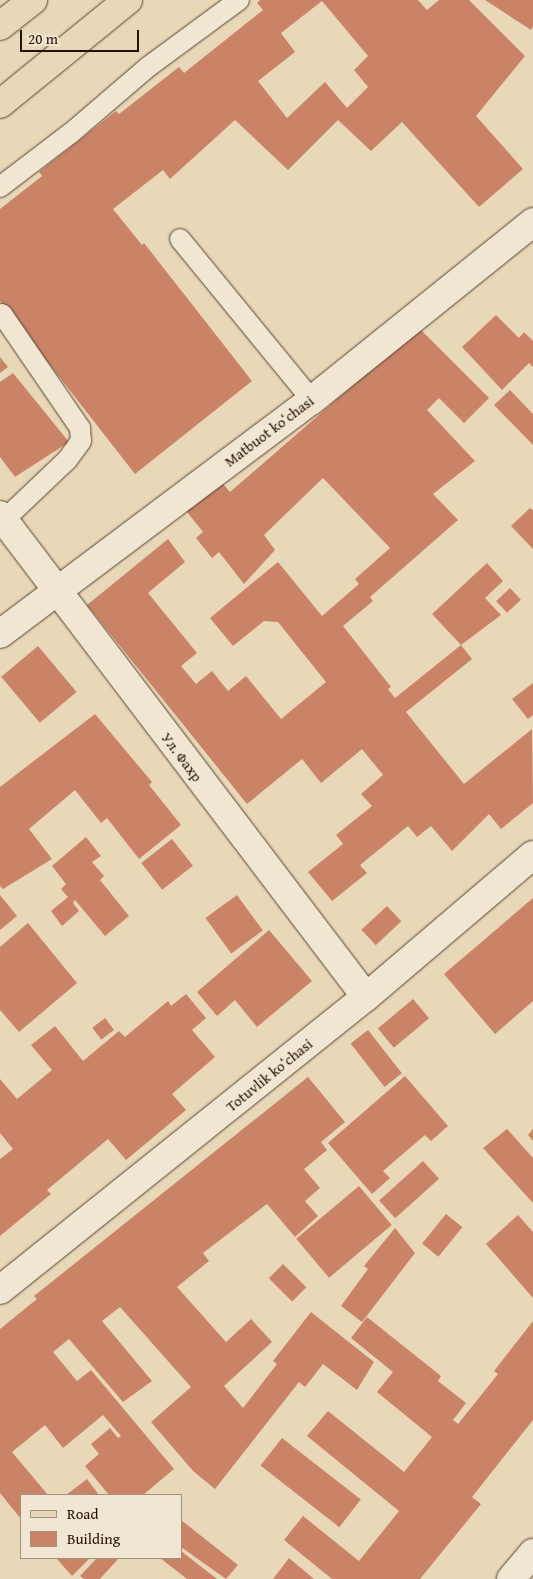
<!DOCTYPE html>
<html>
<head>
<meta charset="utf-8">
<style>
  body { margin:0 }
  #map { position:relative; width:533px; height:1579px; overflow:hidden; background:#e9d8b8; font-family:"Gentium Book Plus",serif }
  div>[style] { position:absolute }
  .building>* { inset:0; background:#cb8368; transform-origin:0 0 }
  .roads { filter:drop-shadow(0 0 1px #554434) drop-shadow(0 0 1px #554434) }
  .service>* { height:20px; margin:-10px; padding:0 10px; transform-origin:10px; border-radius:10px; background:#f1e6d1 }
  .minor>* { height:28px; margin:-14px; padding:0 14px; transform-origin:14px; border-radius:14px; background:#f1e6d1 }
  .primary>* { height:28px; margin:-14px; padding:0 14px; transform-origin:14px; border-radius:14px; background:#e9d8b8 }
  span { translate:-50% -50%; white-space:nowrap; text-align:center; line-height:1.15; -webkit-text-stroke:4.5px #f1e6d1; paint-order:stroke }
  .street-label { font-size:15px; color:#241208 }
  .legend { position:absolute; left:20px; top:1494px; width:162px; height:65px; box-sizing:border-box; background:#f1e6d1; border:1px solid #9f9181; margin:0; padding:6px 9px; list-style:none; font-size:15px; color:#241208 }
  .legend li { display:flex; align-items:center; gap:10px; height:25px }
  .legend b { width:25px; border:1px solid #9f9181 }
  .scale { position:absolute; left:20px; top:30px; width:119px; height:22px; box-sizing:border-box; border:2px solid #241208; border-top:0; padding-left:6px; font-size:15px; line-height:18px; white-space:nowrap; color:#241208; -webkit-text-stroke:4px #f1e6d1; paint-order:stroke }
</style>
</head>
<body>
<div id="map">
  <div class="building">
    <div style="clip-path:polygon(evenodd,260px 0,418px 0,427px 10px,439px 0,469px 0,525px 56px,476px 116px,523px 169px,479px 207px,402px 122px,371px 151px,338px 120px,288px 170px,235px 120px,170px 179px,163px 170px,113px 209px,142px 245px,144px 243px,252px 381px,135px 474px,0 301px,0 209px,42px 176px,39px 172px,116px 111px,119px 114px,179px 67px,184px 73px,263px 10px,257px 3px,260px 0,322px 1px,368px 56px,354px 70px,368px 87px,347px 108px,325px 82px,287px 118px,258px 81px,295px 52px,281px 33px,322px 1px)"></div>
    <div style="clip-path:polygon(485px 0,533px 0,533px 26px,531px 30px)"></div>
    <div style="clip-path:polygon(496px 315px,519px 338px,524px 332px,533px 341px,533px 367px,529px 363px,502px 390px,462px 347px)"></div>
    <div style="clip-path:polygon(419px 328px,489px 398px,464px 423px,439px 398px,427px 410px,475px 461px,433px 494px,458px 520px,370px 597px,373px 601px,343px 626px,391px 687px,388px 689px,395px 698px,461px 645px,472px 659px,406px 712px,464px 784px,532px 729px,533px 803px,501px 829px,489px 814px,452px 851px,431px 826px,417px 837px,408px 826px,360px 865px,367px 873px,332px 901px,308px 872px,343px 844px,336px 835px,372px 806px,361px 794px,383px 775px,362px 749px,321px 783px,302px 759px,247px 804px,87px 605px,168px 539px,185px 562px,148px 593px,197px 653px,181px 666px,196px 684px,212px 671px,228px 691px,246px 676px,281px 719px,326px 682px,278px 622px,264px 621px,233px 646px,210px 618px,278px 562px,322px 616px,359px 584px,355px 579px,390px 548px,323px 478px,264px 535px,275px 550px,244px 584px,219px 552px,212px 558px,196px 538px,203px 532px,183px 507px,219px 479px,230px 492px)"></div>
    <div style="clip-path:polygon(0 357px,8px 367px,0 373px)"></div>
    <div style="clip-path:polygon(13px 373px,69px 442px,15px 477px,0 457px,0 382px)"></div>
    <div style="clip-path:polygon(510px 390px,533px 414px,533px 445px,494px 405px)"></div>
    <div style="clip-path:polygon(530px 508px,533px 510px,533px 549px,511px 526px)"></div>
    <div style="clip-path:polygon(487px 563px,503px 581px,485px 598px,501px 615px,461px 645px,432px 614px)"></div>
    <div style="left:510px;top:588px;width:16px;height:19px;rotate:47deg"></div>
    <div style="left:38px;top:646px;width:60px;height:48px;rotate:50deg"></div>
    <div style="clip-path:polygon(533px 683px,533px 715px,528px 719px,512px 699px)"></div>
    <div style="clip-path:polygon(95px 714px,152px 782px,149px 785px,181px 825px,139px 859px,107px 818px,101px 823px,75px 790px,29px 829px,52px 859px,3px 889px,0 886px,0 787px)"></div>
    <div style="clip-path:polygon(86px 837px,101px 856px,92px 862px,104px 876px,100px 880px,129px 916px,105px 936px,75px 900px,73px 903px,79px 911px,62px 926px,51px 911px,68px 897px,61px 889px,66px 884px,52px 866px)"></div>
    <div style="left:172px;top:839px;width:34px;height:39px;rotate:52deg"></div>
    <div style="clip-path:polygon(0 895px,17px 916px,0 930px)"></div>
    <div style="left:237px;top:895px;width:44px;height:39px;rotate:54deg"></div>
    <div style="clip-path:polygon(533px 898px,533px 1001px,495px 1034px,444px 974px)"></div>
    <div style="left:387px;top:906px;width:21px;height:35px;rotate:47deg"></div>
    <div style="clip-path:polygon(28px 923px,77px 983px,19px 1032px,0 1010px,0 947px)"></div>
    <div style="clip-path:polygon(269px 930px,312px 981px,257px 1027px,235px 1000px,217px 1016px,197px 992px)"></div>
    <div style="clip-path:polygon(186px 994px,206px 1018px,192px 1030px,215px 1057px,172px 1094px,186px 1110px,126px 1160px,108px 1139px,47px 1190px,51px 1194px,0 1236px,0 1159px,13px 1149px,0 1133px,0 1079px,17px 1099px,52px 1070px,31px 1045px,55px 1026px,83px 1061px,119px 1031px,125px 1037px,168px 1001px,171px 1006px)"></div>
    <div style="left:413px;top:999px;width:25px;height:46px;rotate:50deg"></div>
    <div style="left:105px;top:1018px;width:15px;height:16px;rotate:53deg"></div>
    <div style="left:368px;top:1030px;width:55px;height:22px;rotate:52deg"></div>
    <div style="clip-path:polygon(405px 1076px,448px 1126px,431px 1141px,425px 1135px,383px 1171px,390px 1178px,372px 1194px,328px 1143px)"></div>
    <div style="clip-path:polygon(308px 1077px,345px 1122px,321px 1142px,327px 1150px,304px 1169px,320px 1188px,305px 1201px,318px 1216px,295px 1237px,267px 1204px,203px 1253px,209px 1261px,177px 1287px,226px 1342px,251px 1319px,272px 1342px,224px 1386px,243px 1408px,277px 1364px,273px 1361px,311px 1312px,374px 1362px,357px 1390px,323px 1364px,305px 1387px,299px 1382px,215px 1489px,193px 1471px,151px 1422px,191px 1387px,120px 1307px,102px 1321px,152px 1381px,123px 1402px,69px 1339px,53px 1352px,77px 1381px,91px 1370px,174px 1469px,143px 1495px,109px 1495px,85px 1466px,99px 1454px,91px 1444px,110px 1428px,118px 1438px,121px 1436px,103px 1415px,63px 1448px,45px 1425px,12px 1452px,48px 1495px,21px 1495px,21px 1519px,0 1493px,0 1329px,37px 1299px,34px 1296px)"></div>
    <div style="clip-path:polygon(507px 1129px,533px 1158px,533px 1203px,483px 1148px)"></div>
    <div style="clip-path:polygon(533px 1129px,533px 1141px,528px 1135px)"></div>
    <div style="left:423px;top:1161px;width:24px;height:59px;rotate:48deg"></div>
    <div style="left:359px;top:1186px;width:51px;height:82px;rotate:50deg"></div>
    <div style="left:446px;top:1214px;width:21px;height:38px;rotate:39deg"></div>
    <div style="clip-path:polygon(518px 1215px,533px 1232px,533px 1298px,486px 1244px)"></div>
    <div style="clip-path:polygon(395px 1228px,415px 1253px,362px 1322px,341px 1306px,368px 1269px,364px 1266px)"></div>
    <div style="left:283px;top:1264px;width:33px;height:20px;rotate:45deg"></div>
    <div style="clip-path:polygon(367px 1317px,441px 1376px,438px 1381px,466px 1403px,453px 1420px,458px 1424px,498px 1374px,494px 1371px,533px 1321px,533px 1420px,472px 1497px,481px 1504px,420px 1579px,332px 1579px,284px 1540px,303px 1516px,359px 1561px,399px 1511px,307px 1436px,328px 1411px,404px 1472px,432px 1437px,377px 1392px,393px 1372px,351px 1338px)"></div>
    <div style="left:282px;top:1438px;width:100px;height:35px;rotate:38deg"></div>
    <div style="clip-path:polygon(87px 1479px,99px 1495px,66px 1495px)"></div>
    <div style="clip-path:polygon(181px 1520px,238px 1565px,226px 1579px,181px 1547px)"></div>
    <div style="clip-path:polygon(181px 1551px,217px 1579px,187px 1579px,160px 1558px,181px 1558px)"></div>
    <div style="clip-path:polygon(56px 1558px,90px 1558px,72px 1576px)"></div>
    <div style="clip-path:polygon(97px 1558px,119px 1558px,100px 1579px,84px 1579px,80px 1576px)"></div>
    <div style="clip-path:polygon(289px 1558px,314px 1579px,273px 1579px)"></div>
  </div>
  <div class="roads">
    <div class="service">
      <div style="left:0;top:187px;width:89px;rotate:-37.3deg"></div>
      <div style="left:71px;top:133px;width:101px;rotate:-40.6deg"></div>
      <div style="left:148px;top:67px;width:113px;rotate:-36.4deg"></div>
      <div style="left:180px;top:239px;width:208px;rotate:50.7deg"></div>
      <div style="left:2px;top:314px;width:138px;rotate:55.6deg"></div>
      <div style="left:80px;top:428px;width:13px;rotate:86deg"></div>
      <div style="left:81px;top:441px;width:24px;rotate:126deg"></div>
      <div style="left:67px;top:460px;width:87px;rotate:136.4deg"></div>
    </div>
    <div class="minor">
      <div style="left:0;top:515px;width:605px;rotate:52.79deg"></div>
      <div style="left:0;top:634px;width:390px;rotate:-36.9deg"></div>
      <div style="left:312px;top:400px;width:284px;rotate:-38.8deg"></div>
      <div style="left:0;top:1290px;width:469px;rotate:-38.7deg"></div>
      <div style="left:366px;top:997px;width:219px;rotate:-40.4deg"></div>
      <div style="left:511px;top:1579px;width:34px;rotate:-50deg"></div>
    </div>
    <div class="primary">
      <div style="left:0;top:26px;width:42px;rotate:-38.2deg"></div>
      <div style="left:0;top:104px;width:165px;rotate:-39.1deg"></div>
    </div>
  </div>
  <div class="street-label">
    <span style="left:269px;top:431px;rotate:-37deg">Matbuot koʻchasi</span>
    <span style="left:182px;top:757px;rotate:53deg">Ул. Фахр</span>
    <span style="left:269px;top:1075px;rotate:-39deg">Totuvlik koʻchasi</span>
  </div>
  <ul class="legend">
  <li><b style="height:6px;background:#e9d8b8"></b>Road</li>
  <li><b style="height:14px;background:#cb8368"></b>Building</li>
  </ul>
  <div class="scale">20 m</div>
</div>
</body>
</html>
